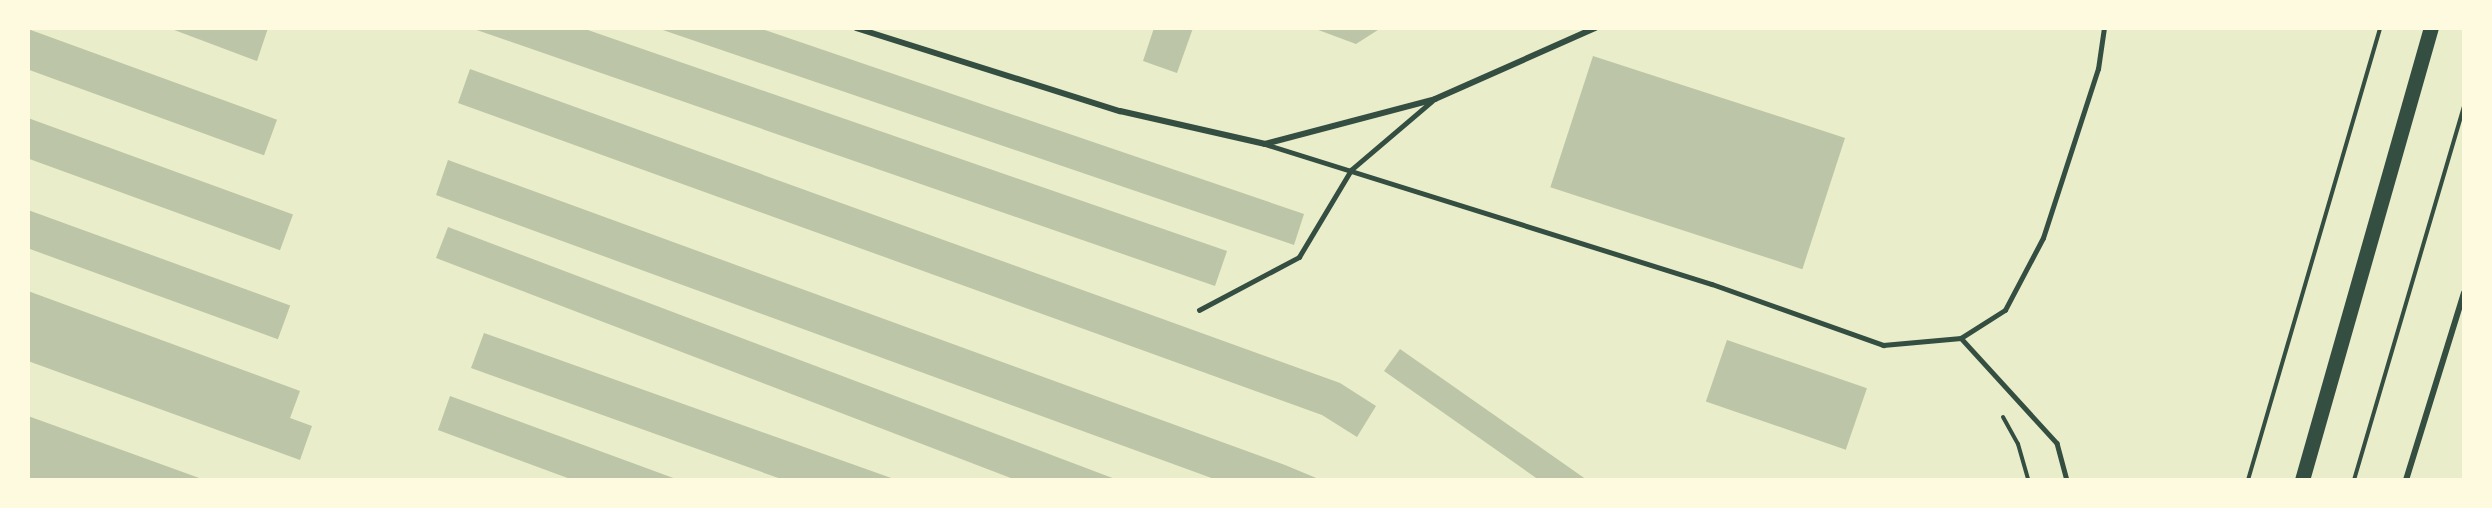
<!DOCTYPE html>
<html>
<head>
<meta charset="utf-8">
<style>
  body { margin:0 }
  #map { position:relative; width:2492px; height:508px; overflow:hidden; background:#e9edc9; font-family:Overpass,sans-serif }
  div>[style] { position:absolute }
  .building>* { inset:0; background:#bcc5a7; transform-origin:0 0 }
  .path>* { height:4px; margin:-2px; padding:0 2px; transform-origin:2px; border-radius:2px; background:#344e41 }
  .service>* { height:4.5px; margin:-2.25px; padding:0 2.25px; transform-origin:2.25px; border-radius:2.25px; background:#344e41 }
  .minor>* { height:6px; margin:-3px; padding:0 3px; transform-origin:3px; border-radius:3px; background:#344e41 }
  .primary>* { height:15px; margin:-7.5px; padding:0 7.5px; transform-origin:7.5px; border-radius:7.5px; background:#344e41 }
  span { translate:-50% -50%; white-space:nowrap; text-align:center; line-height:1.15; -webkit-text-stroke:6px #fefae0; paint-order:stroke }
  .frame { position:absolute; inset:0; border:30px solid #fefae0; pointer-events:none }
</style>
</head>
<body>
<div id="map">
  <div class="building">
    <div style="clip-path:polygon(169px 28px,268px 28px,257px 61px)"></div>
    <div style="clip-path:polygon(471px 28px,582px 28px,1227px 251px,1215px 286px)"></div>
    <div style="clip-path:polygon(657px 28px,759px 28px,1304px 214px,1294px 245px)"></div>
    <div style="clip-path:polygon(1154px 28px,1193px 28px,1177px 73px,1143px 61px)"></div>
    <div style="clip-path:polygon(1313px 28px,1381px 28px,1356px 44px)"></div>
    <div style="left:28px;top:29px;width:265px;height:38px;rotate:20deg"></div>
    <div style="left:1593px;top:56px;width:265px;height:138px;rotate:18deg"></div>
    <div style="clip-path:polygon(470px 69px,1340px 383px,1376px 406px,1357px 437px,1322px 415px,458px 103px)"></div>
    <div style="left:28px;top:118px;width:282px;height:38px;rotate:20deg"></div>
    <div style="clip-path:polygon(448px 160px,1285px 465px,1321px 480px,1217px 480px,436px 195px)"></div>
    <div style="left:28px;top:210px;width:279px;height:36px;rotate:20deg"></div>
    <div style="clip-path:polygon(448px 227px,1115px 479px,1115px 480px,1016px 480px,436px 258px)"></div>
    <div style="clip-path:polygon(28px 291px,300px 391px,290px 418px,312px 426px,300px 460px,28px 361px)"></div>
    <div style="clip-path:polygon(484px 333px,894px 479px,894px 480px,784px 480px,471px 368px)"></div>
    <div style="left:1727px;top:340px;width:148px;height:65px;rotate:19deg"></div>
    <div style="clip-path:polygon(1400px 349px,1587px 480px,1539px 480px,1384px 371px)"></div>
    <div style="clip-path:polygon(450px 396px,676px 479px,676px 480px,573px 480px,438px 430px)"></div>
    <div style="clip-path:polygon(28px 416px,202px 479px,202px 480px,28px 480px)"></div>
  </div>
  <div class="path">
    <div style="left:2003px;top:417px;width:31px;rotate:61deg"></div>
    <div style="left:2018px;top:444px;width:37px;rotate:74deg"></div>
    <div style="left:2248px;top:480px;width:471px;rotate:-73.7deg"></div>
    <div style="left:2354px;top:480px;width:390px;rotate:-73.6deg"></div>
  </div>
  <div class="service">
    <div style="left:1265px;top:144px;width:468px;rotate:17.4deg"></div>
    <div style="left:1712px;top:284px;width:182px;rotate:19.6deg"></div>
    <div style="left:1883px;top:345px;width:78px;rotate:-5.1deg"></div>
    <div style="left:1961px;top:338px;width:52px;rotate:-32.5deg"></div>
    <div style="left:2005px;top:310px;width:81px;rotate:-62.2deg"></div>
    <div style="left:2043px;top:238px;width:178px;rotate:-72deg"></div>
    <div style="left:2098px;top:69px;width:41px;rotate:-81.7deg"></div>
    <div style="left:1199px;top:310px;width:113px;rotate:-27.9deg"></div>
    <div style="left:1299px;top:257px;width:101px;rotate:-59.1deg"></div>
    <div style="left:1351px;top:170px;width:106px;rotate:-40.4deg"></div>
    <div style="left:1961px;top:338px;width:142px;rotate:47.6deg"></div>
    <div style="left:2057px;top:443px;width:38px;rotate:75deg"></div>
  </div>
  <div class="minor">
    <div style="left:856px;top:28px;width:277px;rotate:17.5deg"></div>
    <div style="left:1120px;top:111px;width:149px;rotate:12.8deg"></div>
    <div style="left:1265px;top:144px;width:176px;rotate:-14.8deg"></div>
    <div style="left:1435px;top:99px;width:175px;rotate:-23.9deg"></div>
    <div style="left:2406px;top:480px;width:196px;rotate:-72.8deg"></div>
  </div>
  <div class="primary">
    <div style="left:2302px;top:480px;width:470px;rotate:-74.1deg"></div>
  </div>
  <div class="frame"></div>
</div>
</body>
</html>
